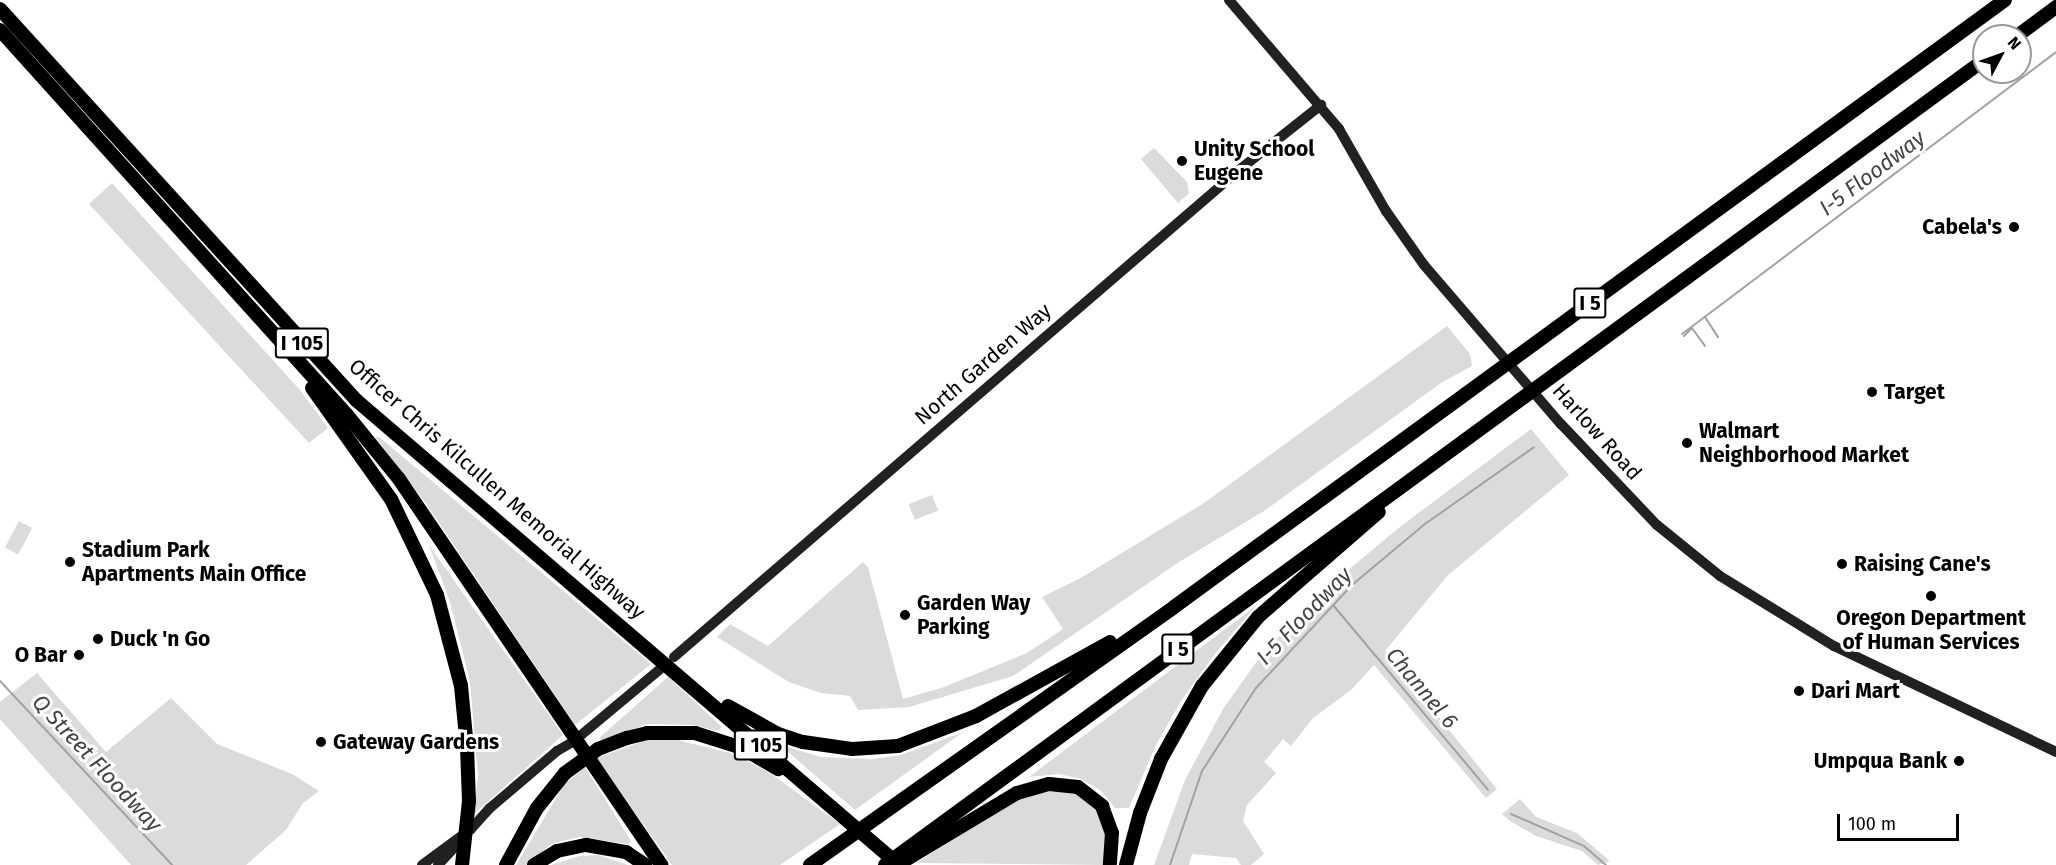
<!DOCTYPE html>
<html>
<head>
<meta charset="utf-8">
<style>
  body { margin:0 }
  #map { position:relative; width:2056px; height:865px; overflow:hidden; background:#fff; font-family:"Fira Sans",sans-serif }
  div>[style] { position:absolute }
  .green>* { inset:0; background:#dbdbdb; transform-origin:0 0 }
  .stream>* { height:2px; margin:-1px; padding:0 1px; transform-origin:1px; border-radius:1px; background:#a2a2a2 }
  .secondary>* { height:10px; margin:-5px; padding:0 5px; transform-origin:5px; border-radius:5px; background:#212121 }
  .highway>* { height:14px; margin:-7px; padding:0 7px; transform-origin:7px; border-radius:7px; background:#000 }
  .dots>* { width:16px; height:16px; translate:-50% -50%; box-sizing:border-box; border:3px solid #fff; border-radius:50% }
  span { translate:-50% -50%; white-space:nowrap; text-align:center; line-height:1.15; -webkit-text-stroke:6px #fff; paint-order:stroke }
  .shield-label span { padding:2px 4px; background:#fff; border:2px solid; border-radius:4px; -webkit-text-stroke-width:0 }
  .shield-label { font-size:20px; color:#000; font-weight:700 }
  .poi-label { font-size:21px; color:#000; font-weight:700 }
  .left { translate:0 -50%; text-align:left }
  .right { translate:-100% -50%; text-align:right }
  .street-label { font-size:21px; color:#000 }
  .water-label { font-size:22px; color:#434343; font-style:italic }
  .north { position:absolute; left:1972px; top:24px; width:60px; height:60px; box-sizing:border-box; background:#fff; border:2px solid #999; border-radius:50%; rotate:49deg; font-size:16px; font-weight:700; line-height:24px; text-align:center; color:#000 }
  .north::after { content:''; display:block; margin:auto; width:21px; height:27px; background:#000; clip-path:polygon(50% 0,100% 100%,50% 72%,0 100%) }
  .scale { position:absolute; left:1837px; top:814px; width:122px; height:27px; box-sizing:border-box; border:3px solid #000; border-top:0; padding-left:8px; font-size:18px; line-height:21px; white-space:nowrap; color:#000; -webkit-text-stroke:4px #fff; paint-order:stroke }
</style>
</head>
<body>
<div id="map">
  <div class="green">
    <div style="clip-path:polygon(1154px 148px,1187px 182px,1189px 193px,1178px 203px,1141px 159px)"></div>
    <div style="clip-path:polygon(112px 183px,300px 390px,328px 428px,309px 443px,89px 204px)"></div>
    <div style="clip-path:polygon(1447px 326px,1470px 354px,1472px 366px,1441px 383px,1264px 511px,1179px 562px,1013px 676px,909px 707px,858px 710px,850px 696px,821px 693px,789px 682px,717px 637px,730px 624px,768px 646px,863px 562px,868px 567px,903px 699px,944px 687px,1027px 653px,1063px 629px,1042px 597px,1079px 579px,1204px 503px)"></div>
    <div style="clip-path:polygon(1531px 429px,1569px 475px,1448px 575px,1385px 651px,1497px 789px,1486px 798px,1374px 665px,1351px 690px,1313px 718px,1291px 746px,1283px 739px,1264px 762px,1276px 773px,1247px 805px,1243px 821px,1264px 854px,1251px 865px,1241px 865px,1236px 858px,1192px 854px,1189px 865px,1154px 865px,1185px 780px,1223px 709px,1260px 657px,1310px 602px,1401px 526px)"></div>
    <div style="clip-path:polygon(375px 437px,379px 437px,651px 664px,575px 725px,425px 502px)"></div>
    <div style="left:932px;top:495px;width:17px;height:25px;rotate:69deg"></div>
    <div style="left:19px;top:521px;width:15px;height:30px;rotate:28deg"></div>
    <div style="clip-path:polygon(429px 545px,563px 735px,474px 814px,478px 776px,470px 682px,450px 602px)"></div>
    <div style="clip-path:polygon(1257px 605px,1214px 655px,1181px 701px,1156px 745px,1129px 808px,1115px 808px,1100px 790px,1081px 779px,1059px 774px,1029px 777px)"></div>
    <div style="clip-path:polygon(37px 673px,106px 752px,171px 698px,217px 744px,292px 774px,319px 791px,303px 803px,286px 830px,246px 865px,131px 865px,0 719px,0 702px)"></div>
    <div style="clip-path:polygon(668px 677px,722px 727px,718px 731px,693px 725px,647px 724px,602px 741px,599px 738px)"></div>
    <div style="clip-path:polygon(963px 732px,855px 810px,780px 745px,821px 757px,871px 759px,901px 755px)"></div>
    <div style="clip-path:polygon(669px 738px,734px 754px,770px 773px,840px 824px,780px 865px,672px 865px,596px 758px,647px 740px)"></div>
    <div style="clip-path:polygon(585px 767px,631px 841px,628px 844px,579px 837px,551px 844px,526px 865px,516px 865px,564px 785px)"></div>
    <div style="clip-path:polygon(1063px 789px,1075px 792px,1097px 810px,1108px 841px,1105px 865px,916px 863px,1022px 797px)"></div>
    <div style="clip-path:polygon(1520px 799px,1536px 817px,1577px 833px,1610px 861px,1598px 865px,1582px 851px,1536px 836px,1510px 821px,1502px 814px)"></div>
    <div style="clip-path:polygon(598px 855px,628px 865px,551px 865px,579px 856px)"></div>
  </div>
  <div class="stream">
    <div style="left:1705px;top:317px;width:24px;rotate:57deg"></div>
    <div style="left:1682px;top:334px;width:468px;rotate:-37deg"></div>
    <div style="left:1684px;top:336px;width:11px;rotate:-45deg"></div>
    <div style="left:1692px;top:328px;width:22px;rotate:54deg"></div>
    <div style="left:1333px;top:605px;width:241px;rotate:50deg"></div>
    <div style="left:0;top:681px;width:252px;rotate:46.9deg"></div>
    <div style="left:1511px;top:814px;width:80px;rotate:23.7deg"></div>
    <div style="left:1584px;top:846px;width:29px;rotate:41deg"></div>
    <div style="left:1170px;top:865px;width:99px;rotate:-71.2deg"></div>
    <div style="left:1202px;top:771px;width:99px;rotate:-57deg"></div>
    <div style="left:1256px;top:688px;width:141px;rotate:-47deg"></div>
    <div style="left:1352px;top:585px;width:95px;rotate:-39.9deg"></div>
    <div style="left:1425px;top:524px;width:133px;rotate:-35.2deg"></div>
  </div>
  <div class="secondary">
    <div style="left:1229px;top:0;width:170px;rotate:49.5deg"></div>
    <div style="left:1339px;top:129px;width:95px;rotate:60.2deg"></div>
    <div style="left:1386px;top:211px;width:66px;rotate:54.9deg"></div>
    <div style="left:1424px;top:265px;width:210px;rotate:49.3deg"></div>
    <div style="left:1561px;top:424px;width:139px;rotate:46.5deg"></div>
    <div style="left:1657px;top:525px;width:81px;rotate:39deg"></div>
    <div style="left:1720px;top:576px;width:134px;rotate:31.6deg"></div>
    <div style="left:1834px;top:646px;width:246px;rotate:25.5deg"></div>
    <div style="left:674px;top:657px;width:746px;rotate:-40.76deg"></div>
    <div style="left:1239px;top:170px;width:105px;rotate:-38.4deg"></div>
    <div style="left:580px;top:736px;width:104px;rotate:-39.9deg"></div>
    <div style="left:422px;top:865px;width:61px;rotate:-36.3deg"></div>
    <div style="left:471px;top:829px;width:28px;rotate:-48deg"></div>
    <div style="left:490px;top:808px;width:88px;rotate:-40.4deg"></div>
    <div style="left:557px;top:751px;width:16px;rotate:-30deg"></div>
    <div style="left:438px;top:865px;width:22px;rotate:-47deg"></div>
  </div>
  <div class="highway">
    <div style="left:0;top:9px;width:529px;rotate:47.68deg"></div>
    <div style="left:356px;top:400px;width:713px;rotate:40.57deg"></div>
    <div style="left:0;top:30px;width:518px;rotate:47.97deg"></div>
    <div style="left:347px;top:415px;width:82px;rotate:50.9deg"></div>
    <div style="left:399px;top:479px;width:467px;rotate:55.8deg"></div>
    <div style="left:2017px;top:36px;width:49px;rotate:-36.6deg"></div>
    <div style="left:312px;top:388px;width:136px;rotate:54.6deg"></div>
    <div style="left:391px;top:499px;width:106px;rotate:64.4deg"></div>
    <div style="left:437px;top:595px;width:94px;rotate:75.2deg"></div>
    <div style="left:461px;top:686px;width:61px;rotate:84.4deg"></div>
    <div style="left:467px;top:747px;width:54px;rotate:87.9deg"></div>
    <div style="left:469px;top:801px;width:64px;rotate:96.2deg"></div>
    <div style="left:728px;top:706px;width:57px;rotate:29.2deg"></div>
    <div style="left:778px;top:734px;width:26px;rotate:18deg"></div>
    <div style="left:803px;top:742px;width:49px;rotate:8.1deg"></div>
    <div style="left:852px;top:749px;width:46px;rotate:-3.7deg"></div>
    <div style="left:898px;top:746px;width:84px;rotate:-21deg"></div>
    <div style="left:976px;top:716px;width:153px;rotate:-28.9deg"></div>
    <div style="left:902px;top:862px;width:134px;rotate:-31deg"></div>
    <div style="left:1017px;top:793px;width:33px;rotate:-16deg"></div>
    <div style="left:1049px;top:784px;width:29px;rotate:6deg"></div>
    <div style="left:1078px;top:787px;width:31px;rotate:38deg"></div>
    <div style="left:1102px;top:806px;width:29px;rotate:70deg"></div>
    <div style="left:1112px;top:833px;width:32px;rotate:94deg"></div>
    <div style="left:506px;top:865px;width:65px;rotate:-61.5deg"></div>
    <div style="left:537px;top:808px;width:45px;rotate:-51.3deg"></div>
    <div style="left:565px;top:773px;width:41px;rotate:-36deg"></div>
    <div style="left:598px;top:749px;width:31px;rotate:-21deg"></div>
    <div style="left:627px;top:738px;width:21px;rotate:-14deg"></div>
    <div style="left:647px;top:733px;width:48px"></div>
    <div style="left:695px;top:733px;width:49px;rotate:17.7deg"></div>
    <div style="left:742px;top:748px;width:42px;rotate:30.3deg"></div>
    <div style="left:534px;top:865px;width:27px;rotate:-31deg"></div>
    <div style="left:557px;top:851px;width:30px;rotate:-12deg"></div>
    <div style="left:586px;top:845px;width:41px;rotate:9.9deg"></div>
    <div style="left:626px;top:852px;width:23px;rotate:34deg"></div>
    <div style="left:810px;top:865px;width:446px;rotate:-35.3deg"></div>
    <div style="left:1174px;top:607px;width:1029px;rotate:-36.15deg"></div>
    <div style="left:885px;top:865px;width:1362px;rotate:-36.22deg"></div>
    <div style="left:1126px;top:865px;width:54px;rotate:-74.9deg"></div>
    <div style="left:1140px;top:813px;width:58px;rotate:-68.7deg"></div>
    <div style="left:1161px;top:759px;width:84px;rotate:-60.7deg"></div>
    <div style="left:1202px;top:686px;width:89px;rotate:-50.9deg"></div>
    <div style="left:1258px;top:617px;width:160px;rotate:-41deg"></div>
  </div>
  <div class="dots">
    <div style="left:1182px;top:161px;background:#000"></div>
    <div style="left:2014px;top:227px;background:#000"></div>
    <div style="left:1872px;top:392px;background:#000"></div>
    <div style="left:1687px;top:443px;background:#000"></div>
    <div style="left:70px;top:562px;background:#000"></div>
    <div style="left:1842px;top:564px;background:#000"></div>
    <div style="left:1931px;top:596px;background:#000"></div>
    <div style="left:905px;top:615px;background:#000"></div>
    <div style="left:98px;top:639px;background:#000"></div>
    <div style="left:79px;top:655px;background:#000"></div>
    <div style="left:1799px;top:691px;background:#000"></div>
    <div style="left:321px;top:742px;background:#000"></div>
    <div style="left:1959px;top:761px;background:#000"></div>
  </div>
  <div class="shield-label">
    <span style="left:1590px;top:303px">I 5</span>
    <span style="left:302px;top:343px">I 105</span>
    <span style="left:1178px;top:649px">I 5</span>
    <span style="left:761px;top:745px">I 105</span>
  </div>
  <div class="poi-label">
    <span class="left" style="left:1194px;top:161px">Unity School<br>Eugene</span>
    <span class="right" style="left:2002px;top:227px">Cabela's</span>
    <span class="left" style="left:1884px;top:392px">Target</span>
    <span class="left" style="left:1699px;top:443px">Walmart<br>Neighborhood Market</span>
    <span class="left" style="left:82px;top:562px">Stadium Park<br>Apartments Main Office</span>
    <span class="left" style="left:1854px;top:564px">Raising Cane's</span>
    <span class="left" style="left:917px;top:615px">Garden Way<br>Parking</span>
    <span style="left:1931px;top:630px">Oregon Department<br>of Human Services</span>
    <span class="left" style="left:110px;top:639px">Duck 'n Go</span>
    <span class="right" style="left:67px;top:655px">O Bar</span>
    <span class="left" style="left:1811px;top:691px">Dari Mart</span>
    <span class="left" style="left:333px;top:742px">Gateway Gardens</span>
    <span class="right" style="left:1947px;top:761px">Umpqua Bank</span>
  </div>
  <div class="street-label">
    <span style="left:983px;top:364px;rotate:-41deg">North Garden Way</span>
    <span style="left:1597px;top:432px;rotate:48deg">Harlow Road</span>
    <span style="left:497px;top:489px;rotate:41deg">Officer Chris Kilcullen Memorial Highway</span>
  </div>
  <div class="water-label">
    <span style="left:1872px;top:173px;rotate:-37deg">I-5 Floodway</span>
    <span style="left:1304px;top:616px;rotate:-46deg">I-5 Floodway</span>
    <span style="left:1422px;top:688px;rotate:50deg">Channel 6</span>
    <span style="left:97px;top:763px;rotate:47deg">Q Street Floodway</span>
  </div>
  <div class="north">N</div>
  <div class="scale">100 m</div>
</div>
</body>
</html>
